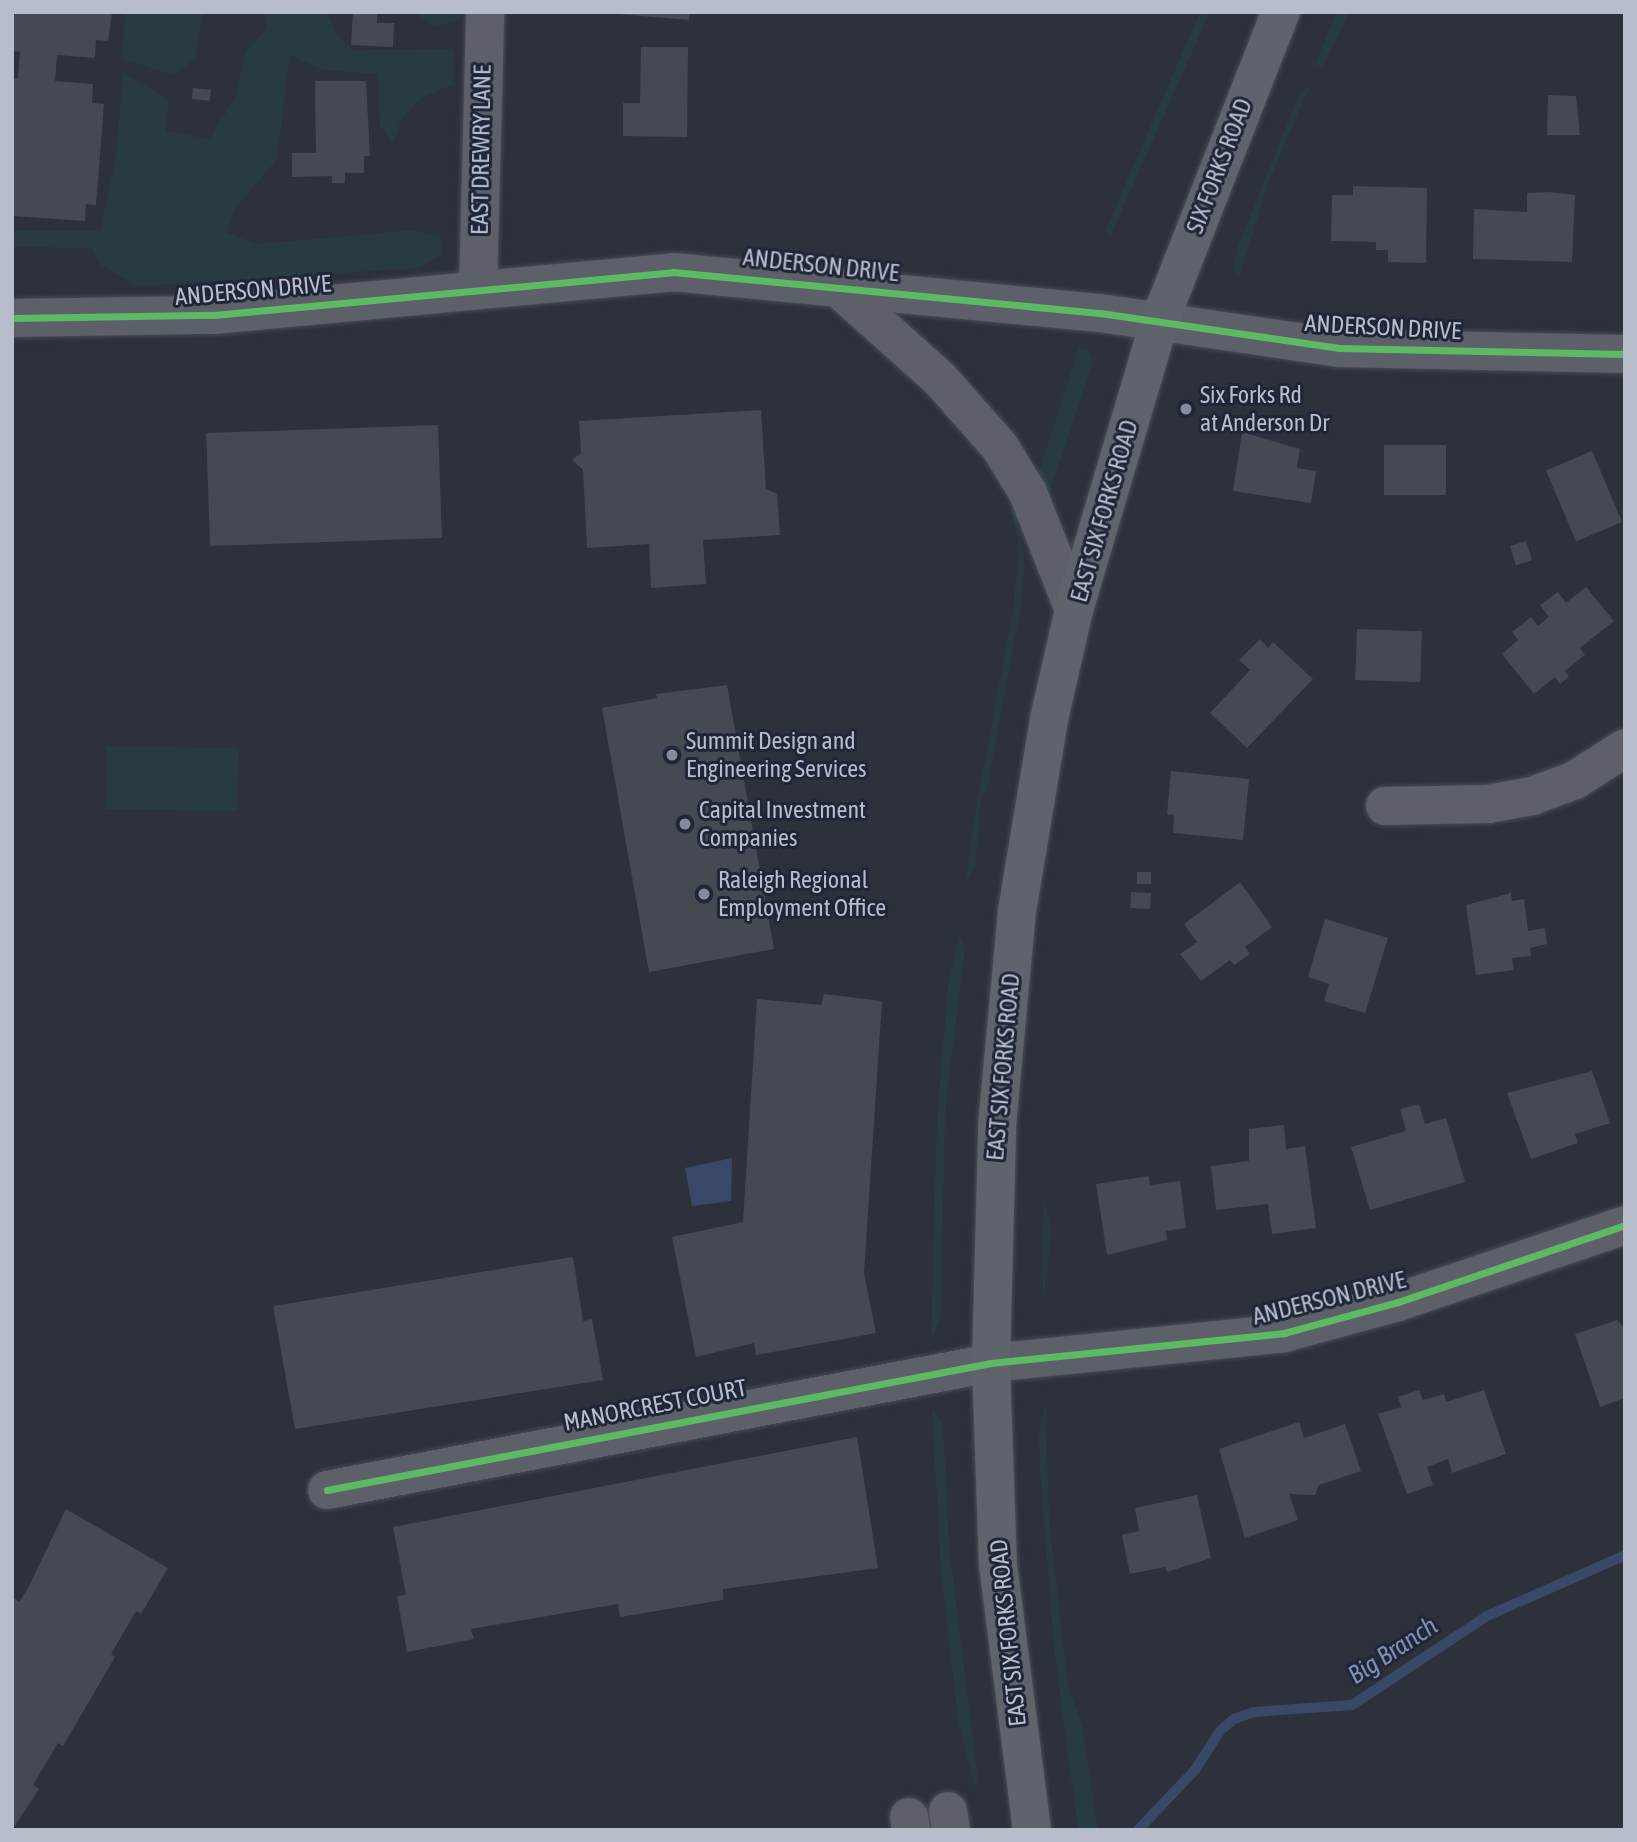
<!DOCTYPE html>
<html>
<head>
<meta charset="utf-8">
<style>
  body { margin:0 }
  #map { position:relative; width:1637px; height:1842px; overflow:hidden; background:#2c313c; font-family:"Asap Condensed",sans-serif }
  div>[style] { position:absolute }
  .green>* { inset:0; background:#293b42; transform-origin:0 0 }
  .water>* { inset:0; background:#3a4867 }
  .stream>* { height:10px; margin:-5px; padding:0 5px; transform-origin:5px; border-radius:5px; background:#3a4867 }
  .building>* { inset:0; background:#454952; transform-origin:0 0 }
  .roads { filter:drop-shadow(0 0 2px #494c55) drop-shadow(0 0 2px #494c55) }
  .minor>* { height:38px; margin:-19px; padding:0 19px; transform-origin:19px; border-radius:19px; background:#5d6069 }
  .major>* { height:38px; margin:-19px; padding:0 19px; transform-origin:19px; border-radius:19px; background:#5f636b }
  .cycleway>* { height:7px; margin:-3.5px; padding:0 3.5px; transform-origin:3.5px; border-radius:3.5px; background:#5cba63 }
  .dots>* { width:19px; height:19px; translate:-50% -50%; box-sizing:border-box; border:4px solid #1f2637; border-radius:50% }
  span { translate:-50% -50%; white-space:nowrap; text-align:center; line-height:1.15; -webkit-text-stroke:6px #1f2637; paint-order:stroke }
  .street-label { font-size:24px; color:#b8bdcc }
  .poi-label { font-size:24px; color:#b8bdcc }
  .left { translate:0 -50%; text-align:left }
  .water-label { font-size:26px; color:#7e8eb3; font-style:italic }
  .frame { position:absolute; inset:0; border:14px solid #b8bdcc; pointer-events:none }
</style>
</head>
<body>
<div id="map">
  <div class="green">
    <div style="clip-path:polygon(126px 12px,203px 12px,195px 58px,175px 75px,121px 59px)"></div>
    <div style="clip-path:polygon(263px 12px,327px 12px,336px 33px,353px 50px,453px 49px,453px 85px,422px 97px,402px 118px,393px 143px,380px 126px,377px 74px,323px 70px,290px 55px,277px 159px,234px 210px,227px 233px,257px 244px,415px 230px,440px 237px,443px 254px,419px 268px,137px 286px,101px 265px,91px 248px,12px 247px,12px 230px,100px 231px,116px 157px,123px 73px,169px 99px,166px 131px,209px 139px,235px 98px,246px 52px,267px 28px)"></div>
    <div style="clip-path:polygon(414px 12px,461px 12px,461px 20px,435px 27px)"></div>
    <div style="clip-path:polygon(1200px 12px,1210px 12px,1111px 235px,1105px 231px)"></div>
    <div style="clip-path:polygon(1336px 12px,1350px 12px,1323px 66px,1315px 65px)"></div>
    <div style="clip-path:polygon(1310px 85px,1269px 181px,1240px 275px,1233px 270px,1238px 247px,1298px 97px)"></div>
    <div style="clip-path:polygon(1079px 348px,1088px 349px,1093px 361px,1048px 497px,1038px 474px)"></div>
    <div style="clip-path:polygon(1015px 507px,1025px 567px,1020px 610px,987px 791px,981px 795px,975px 868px,966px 880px,974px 821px,1014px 604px,1019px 543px,1010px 508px)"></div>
    <div style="left:107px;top:746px;width:132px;height:63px;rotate:1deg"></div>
    <div style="clip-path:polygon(959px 935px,965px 949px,945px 1111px,941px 1315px,931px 1341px,937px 1117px,948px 986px)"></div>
    <div style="clip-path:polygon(1044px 1199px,1051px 1230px,1044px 1297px,1042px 1274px)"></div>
    <div style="clip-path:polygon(1046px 1404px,1049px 1521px,1068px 1686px,1082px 1725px,1098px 1830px,1078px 1830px,1055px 1657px,1040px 1472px,1039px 1431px)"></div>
    <div style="clip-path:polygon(932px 1408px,943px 1426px,949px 1545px,978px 1780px,975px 1787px,958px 1719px,941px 1572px)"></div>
  </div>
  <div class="water">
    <div style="clip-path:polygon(732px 1158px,731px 1201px,692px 1206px,685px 1168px)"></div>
  </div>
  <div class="stream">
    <div style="left:1138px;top:1830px;width:83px;rotate:-46.5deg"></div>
    <div style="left:1195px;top:1770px;width:46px;rotate:-57.3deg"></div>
    <div style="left:1220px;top:1731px;width:18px;rotate:-41deg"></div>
    <div style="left:1234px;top:1719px;width:21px;rotate:-19deg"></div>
    <div style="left:1254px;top:1712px;width:98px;rotate:-4.1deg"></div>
    <div style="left:1352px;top:1705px;width:162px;rotate:-33.4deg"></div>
    <div style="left:1487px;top:1616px;width:151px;rotate:-23.8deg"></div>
  </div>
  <div class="building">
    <div style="clip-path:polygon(12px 12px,112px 12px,108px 41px,96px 40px,95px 58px,57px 55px,55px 81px,93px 84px,92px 103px,104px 104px,96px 205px,86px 204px,85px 221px,12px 216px,12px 78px,18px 78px,20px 52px,12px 51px)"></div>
    <div style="clip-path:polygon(353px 12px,387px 12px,377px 14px,377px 23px,394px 23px,393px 47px,351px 45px)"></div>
    <div style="clip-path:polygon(594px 12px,690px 12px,689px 20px)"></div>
    <div style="clip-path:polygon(641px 47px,688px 47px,687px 137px,623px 136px,623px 103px,640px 103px)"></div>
    <div style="clip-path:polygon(315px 81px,366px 81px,370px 156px,364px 156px,364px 173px,345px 173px,345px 183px,332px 183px,332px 176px,292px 177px,292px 153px,316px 153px)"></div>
    <div style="left:193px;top:88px;width:18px;height:11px;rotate:6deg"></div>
    <div style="clip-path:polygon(1548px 95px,1576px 96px,1580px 135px,1547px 135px)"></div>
    <div style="clip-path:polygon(1353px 186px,1427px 188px,1426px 263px,1388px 262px,1388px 250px,1376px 250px,1376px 242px,1331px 241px,1332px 195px,1353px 195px)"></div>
    <div style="clip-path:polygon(1549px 192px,1575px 195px,1572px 262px,1473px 259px,1474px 209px,1527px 212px,1527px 193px)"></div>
    <div style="clip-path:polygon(761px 410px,766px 489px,777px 494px,780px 535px,703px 540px,706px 584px,651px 588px,649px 544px,587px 548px,583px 470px,572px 460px,581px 453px,579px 421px)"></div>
    <div style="left:438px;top:425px;width:113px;height:232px;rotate:88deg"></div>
    <div style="clip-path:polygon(1242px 432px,1300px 449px,1297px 468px,1316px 471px,1311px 503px,1233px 491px)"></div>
    <div style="left:1384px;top:445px;width:62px;height:50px"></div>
    <div style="left:1592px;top:451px;width:77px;height:50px;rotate:67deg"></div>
    <div style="left:1526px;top:541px;width:20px;height:17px;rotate:72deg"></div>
    <div style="clip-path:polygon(1586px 587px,1614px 621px,1580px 648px,1585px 655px,1565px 671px,1569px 677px,1560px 684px,1555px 677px,1534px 694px,1502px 654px,1518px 640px,1512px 632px,1531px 617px,1538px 626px,1549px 617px,1540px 605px,1558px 592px,1566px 603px)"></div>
    <div style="left:1357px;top:629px;width:65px;height:51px;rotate:2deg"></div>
    <div style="clip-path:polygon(1260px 639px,1268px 648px,1273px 642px,1313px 679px,1247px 748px,1210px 713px,1250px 670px,1239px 660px)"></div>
    <div style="clip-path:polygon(727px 685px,774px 949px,649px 972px,602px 708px,657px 698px,656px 694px)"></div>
    <div style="clip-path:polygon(1171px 771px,1249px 779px,1243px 840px,1173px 833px,1174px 815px,1167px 814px)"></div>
    <div style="left:1137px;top:872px;width:14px;height:12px"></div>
    <div style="clip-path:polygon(1240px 882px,1272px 927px,1245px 947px,1250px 954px,1234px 965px,1230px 960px,1201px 981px,1180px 954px,1197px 942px,1184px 924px)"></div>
    <div style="left:1131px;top:892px;width:20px;height:16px;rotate:3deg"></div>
    <div style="clip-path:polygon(1511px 893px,1512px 901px,1524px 899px,1528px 931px,1545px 928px,1547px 944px,1530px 948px,1531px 956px,1512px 958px,1514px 970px,1476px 975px,1466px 905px)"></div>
    <div style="clip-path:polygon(1325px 919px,1388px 938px,1365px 1013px,1324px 1001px,1329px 984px,1308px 977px)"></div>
    <div style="clip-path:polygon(824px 994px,882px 1001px,864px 1273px,876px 1333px,756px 1355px,754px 1343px,696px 1357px,672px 1237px,743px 1222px,757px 999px,821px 1005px)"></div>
    <div style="clip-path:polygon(1592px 1071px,1610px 1123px,1575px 1134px,1578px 1143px,1531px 1159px,1507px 1093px)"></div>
    <div style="clip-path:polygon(1419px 1104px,1425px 1124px,1446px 1118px,1465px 1182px,1370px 1210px,1351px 1147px,1406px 1131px,1400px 1109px)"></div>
    <div style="clip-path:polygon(1284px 1125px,1286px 1149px,1305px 1146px,1316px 1228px,1272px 1234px,1268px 1204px,1216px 1210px,1211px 1166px,1249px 1161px,1249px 1129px)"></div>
    <div style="clip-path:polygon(1149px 1176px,1150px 1185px,1180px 1181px,1186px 1228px,1166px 1231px,1167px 1240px,1107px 1255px,1096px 1184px)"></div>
    <div style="clip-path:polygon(573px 1257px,583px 1321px,592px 1319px,603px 1380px,295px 1429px,273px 1306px)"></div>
    <div style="clip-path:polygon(1617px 1320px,1625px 1329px,1625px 1398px,1600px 1407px,1575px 1334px)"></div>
    <div style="clip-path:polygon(1419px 1390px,1423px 1400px,1444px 1394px,1446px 1402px,1484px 1390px,1506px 1454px,1452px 1473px,1448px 1459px,1427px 1467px,1433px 1485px,1407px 1494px,1378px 1414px,1401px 1407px,1398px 1397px)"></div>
    <div style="clip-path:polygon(1299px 1422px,1304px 1438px,1345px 1424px,1361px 1471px,1319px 1485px,1315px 1495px,1289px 1494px,1298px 1520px,1245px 1538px,1219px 1449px)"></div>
    <div style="clip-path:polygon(857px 1437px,878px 1568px,723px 1589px,723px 1600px,620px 1617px,618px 1604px,471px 1629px,474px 1639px,407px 1652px,397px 1596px,406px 1595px,393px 1527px)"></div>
    <div style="clip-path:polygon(1197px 1495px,1211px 1558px,1167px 1572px,1165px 1567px,1130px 1574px,1122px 1535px,1139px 1531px,1135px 1508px)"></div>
    <div style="clip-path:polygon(66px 1509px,168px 1568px,141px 1614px,136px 1611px,111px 1654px,115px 1657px,63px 1746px,58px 1743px,33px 1785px,39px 1789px,12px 1830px,12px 1597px,19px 1602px,28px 1588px)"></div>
  </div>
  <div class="roads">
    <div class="minor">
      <div style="left:836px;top:286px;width:140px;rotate:41.8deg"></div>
      <div style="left:940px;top:379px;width:91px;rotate:48.6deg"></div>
      <div style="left:1000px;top:447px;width:54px;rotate:58.7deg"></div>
      <div style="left:1028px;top:493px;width:126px;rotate:68.5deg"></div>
      <div style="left:478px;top:288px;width:276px;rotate:-88.5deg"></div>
      <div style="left:12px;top:318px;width:201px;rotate:-0.9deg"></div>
      <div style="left:213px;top:315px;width:462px;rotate:-5.3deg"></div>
      <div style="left:673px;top:272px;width:429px;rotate:5.5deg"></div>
      <div style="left:1100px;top:313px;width:242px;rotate:8.3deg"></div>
      <div style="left:1339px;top:348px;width:286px;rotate:1.2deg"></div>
      <div style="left:1385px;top:806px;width:103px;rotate:-1.1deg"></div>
      <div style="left:1488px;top:804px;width:45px;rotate:-10.3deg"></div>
      <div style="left:1532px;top:796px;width:46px;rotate:-20.4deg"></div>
      <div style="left:1575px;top:780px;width:59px;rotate:-32.6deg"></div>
      <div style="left:327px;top:1490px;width:676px;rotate:-10.83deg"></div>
      <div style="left:991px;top:1363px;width:295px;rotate:-5.8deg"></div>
      <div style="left:1284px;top:1333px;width:118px;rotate:-15.2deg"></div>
      <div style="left:1398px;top:1302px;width:240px;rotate:-18.7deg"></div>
      <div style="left:948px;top:1811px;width:19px;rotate:81deg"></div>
      <div style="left:909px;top:1817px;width:13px;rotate:81deg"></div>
    </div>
    <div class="major">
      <div style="left:1032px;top:1830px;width:266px;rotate:-97.3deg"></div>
      <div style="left:998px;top:1566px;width:203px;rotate:-92deg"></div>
      <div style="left:991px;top:1363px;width:237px;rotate:-88.5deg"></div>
      <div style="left:997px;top:1126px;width:216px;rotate:-84.7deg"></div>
      <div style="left:1017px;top:911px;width:195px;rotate:-80.5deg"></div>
      <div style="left:1049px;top:719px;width:112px;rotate:-77.1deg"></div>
      <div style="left:1074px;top:610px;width:302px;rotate:-73.5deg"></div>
      <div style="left:1160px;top:320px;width:331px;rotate:-68.6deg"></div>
    </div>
  </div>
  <div class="cycleway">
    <div style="left:12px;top:318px;width:201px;rotate:-0.9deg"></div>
    <div style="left:213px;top:315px;width:462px;rotate:-5.3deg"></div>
    <div style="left:673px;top:272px;width:429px;rotate:5.5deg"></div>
    <div style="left:1100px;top:313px;width:242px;rotate:8.3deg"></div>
    <div style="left:1339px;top:348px;width:286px;rotate:1.2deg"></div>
    <div style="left:327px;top:1490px;width:676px;rotate:-10.83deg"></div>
    <div style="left:991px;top:1363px;width:295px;rotate:-5.8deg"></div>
    <div style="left:1284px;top:1333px;width:118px;rotate:-15.2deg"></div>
    <div style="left:1398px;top:1302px;width:240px;rotate:-18.7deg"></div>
  </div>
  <div class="dots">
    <div style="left:1186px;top:409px;background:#878c9a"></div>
    <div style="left:672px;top:755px;background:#878c9a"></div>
    <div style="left:685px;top:824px;background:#878c9a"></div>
    <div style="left:704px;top:894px;background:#878c9a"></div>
  </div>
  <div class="street-label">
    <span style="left:481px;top:150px;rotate:-89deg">EAST DREWRY LANE</span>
    <span style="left:1219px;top:166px;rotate:-69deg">SIX FORKS ROAD</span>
    <span style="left:821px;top:265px;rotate:6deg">ANDERSON DRIVE</span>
    <span style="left:253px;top:290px;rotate:-5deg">ANDERSON DRIVE</span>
    <span style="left:1383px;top:327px;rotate:3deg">ANDERSON DRIVE</span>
    <span style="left:1104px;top:511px;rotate:-74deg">EAST SIX FORKS ROAD</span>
    <span style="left:1003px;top:1067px;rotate:-85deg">EAST SIX FORKS ROAD</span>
    <span style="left:1329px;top:1298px;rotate:-14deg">ANDERSON DRIVE</span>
    <span style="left:655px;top:1405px;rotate:-11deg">MANORCREST COURT</span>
    <span style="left:1008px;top:1633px;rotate:-96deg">EAST SIX FORKS ROAD</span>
  </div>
  <div class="poi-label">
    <span class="left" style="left:1200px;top:409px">Six Forks Rd<br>at Anderson Dr</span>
    <span class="left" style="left:686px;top:755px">Summit Design and<br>Engineering Services</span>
    <span class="left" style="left:699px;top:824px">Capital Investment<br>Companies</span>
    <span class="left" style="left:718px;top:894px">Raleigh Regional<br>Employment Office</span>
  </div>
  <div class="water-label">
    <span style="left:1393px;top:1651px;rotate:-33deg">Big Branch</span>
  </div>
  <div class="frame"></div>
</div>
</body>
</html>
